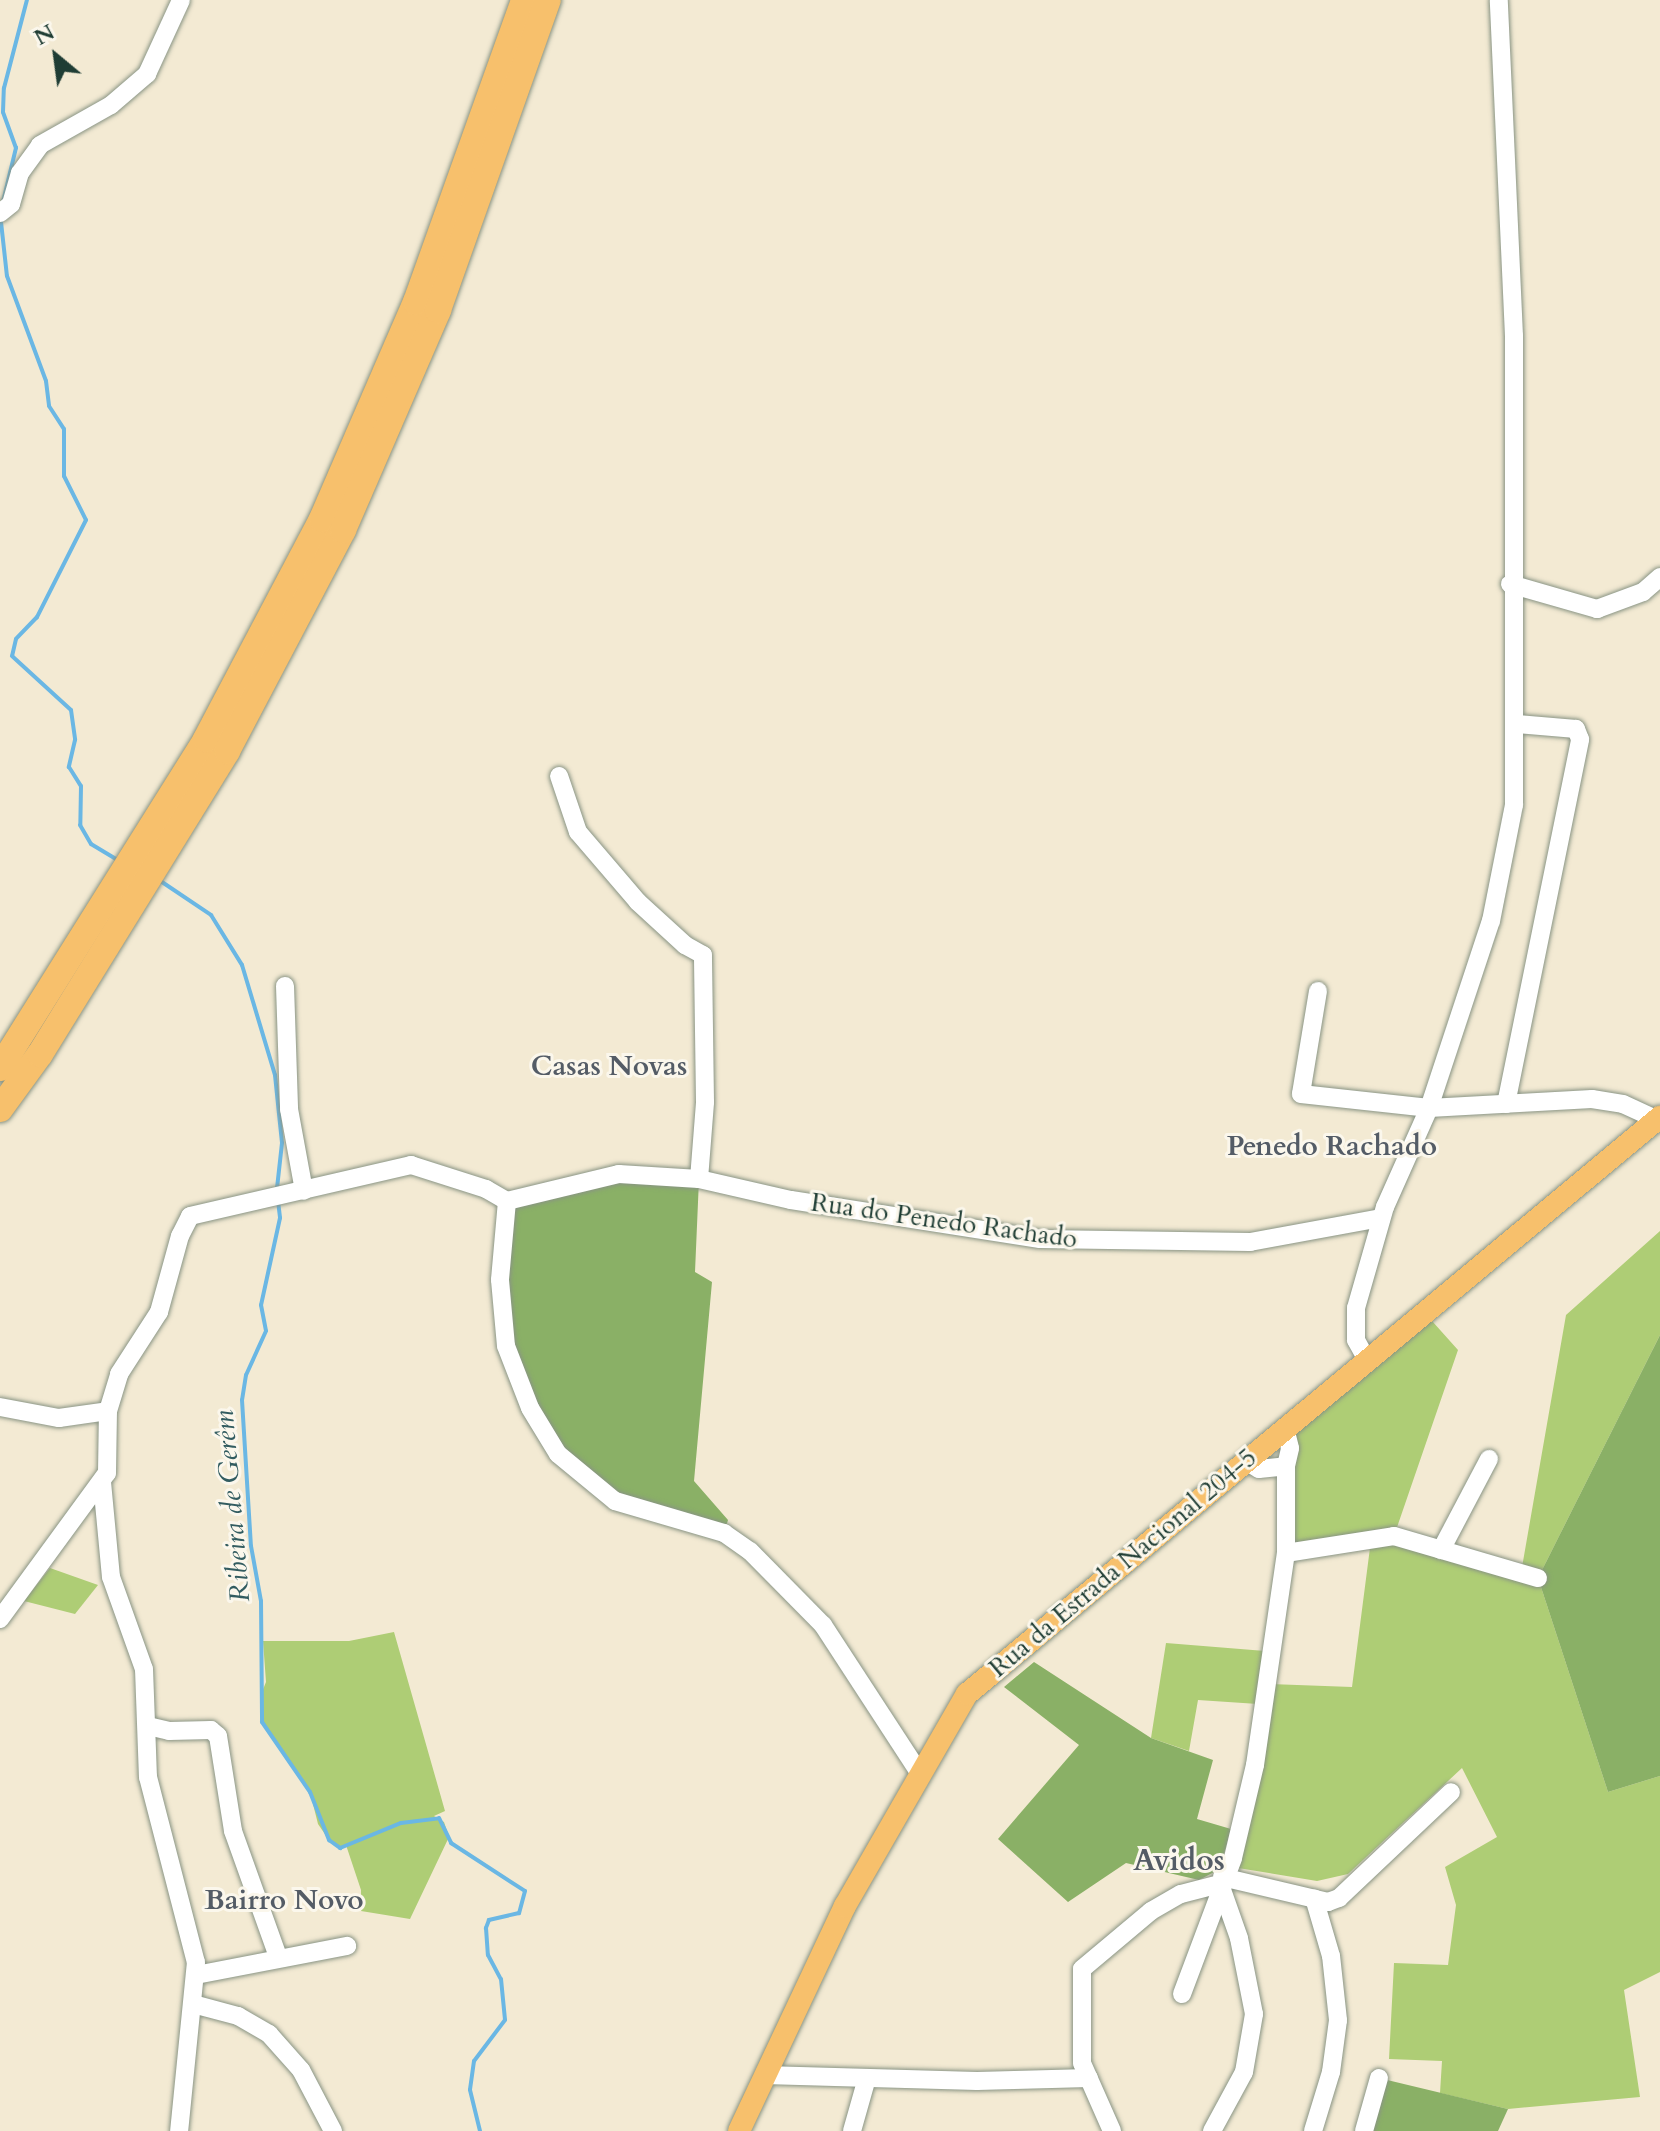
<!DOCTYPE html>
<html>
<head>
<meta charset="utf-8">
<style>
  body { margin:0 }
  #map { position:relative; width:1660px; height:2131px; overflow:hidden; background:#f3ead3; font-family:Cardo,serif }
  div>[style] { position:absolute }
  .green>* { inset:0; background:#aecd75 }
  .forest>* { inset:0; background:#8ab066 }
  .stream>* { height:4px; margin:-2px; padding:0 2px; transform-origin:2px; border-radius:2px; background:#6ab7e4 }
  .roads { filter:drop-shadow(0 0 2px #899484) drop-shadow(0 0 2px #899484) }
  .minor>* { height:18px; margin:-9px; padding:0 9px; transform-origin:9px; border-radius:9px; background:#fff }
  .major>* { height:22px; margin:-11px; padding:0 11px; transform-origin:11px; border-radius:11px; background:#f7c06c }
  .highway>* { height:26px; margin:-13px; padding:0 13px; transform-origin:13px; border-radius:13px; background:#f7c06c }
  span { translate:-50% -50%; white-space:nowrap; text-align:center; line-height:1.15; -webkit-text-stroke:6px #fbf7ec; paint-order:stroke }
  .street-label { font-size:26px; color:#1f3d34 }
  .neighbourhood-label { font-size:28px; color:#545c66; font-weight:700 }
  .water-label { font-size:28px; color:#325c60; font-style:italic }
  .quarter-label { font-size:30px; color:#545c66; font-weight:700 }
  .north { position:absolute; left:16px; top:16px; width:80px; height:80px; -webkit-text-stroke:6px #fbf7ec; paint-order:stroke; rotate:331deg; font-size:22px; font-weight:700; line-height:32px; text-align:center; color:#1f3d34 }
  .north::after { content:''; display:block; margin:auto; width:28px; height:36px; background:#1f3d34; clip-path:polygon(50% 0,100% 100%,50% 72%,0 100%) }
</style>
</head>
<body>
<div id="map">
  <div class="green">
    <div style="clip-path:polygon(1660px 1231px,1660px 1335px,1538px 1578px,1608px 1792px,1660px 1776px,1660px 1972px,1624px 1990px,1640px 2097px,1508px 2109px,1440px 2093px,1442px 2061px,1389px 2059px,1394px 1963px,1448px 1965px,1456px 1905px,1445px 1867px,1497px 1837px,1462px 1768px,1348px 1874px,1317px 1881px,1238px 1868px,1267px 1684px,1352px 1687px,1371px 1540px,1286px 1553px,1289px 1440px,1424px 1312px,1458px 1350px,1394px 1536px,1521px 1573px,1566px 1315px)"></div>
    <div style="clip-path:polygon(50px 1568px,98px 1585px,75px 1614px,24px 1601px)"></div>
    <div style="clip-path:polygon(394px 1632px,445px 1811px,434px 1816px,444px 1822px,449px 1837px,410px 1919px,361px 1911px,361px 1890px,346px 1845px,340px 1848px,329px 1840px,318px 1824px,310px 1792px,262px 1722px,260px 1697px,266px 1682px,263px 1641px,349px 1641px)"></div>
    <div style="clip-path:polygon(1166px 1643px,1265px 1651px,1258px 1704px,1198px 1700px,1189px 1751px,1151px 1738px)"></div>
  </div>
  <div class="forest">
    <div style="clip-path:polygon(599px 1178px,699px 1179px,695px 1272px,712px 1282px,694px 1481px,728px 1520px,724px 1533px,615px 1501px,558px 1454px,506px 1346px,507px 1201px)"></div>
    <div style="clip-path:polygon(1660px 1335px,1660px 1776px,1608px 1792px,1538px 1578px)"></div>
    <div style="clip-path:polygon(1034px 1662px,1151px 1738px,1213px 1760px,1197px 1819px,1231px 1829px,1220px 1869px,1199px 1880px,1126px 1863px,1068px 1902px,998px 1839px,1079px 1745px,1004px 1687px)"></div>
    <div style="clip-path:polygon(1383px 2079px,1508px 2109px,1498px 2131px,1368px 2131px)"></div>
  </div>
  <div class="stream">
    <div style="left:3px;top:202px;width:56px;rotate:-76.5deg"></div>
    <div style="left:16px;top:148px;width:38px;rotate:-110deg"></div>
    <div style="left:3px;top:112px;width:24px;rotate:-88deg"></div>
    <div style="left:4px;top:88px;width:91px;rotate:-75.4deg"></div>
    <div style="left:1px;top:222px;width:54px;rotate:83.7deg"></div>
    <div style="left:7px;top:276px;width:112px;rotate:69.6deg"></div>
    <div style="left:46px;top:381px;width:25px;rotate:83deg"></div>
    <div style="left:49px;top:406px;width:27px;rotate:57deg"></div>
    <div style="left:64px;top:429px;width:47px;rotate:90deg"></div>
    <div style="left:64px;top:476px;width:49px;rotate:63.4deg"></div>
    <div style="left:86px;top:520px;width:109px;rotate:116.8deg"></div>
    <div style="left:37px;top:617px;width:30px;rotate:134deg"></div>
    <div style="left:16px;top:639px;width:17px;rotate:103deg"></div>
    <div style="left:12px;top:656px;width:80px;rotate:42.5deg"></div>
    <div style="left:71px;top:710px;width:30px;rotate:82deg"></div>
    <div style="left:75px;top:740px;width:28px;rotate:103deg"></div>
    <div style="left:69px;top:767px;width:22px;rotate:58deg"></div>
    <div style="left:81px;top:786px;width:39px;rotate:91deg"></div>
    <div style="left:80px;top:825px;width:22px;rotate:60deg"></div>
    <div style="left:91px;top:844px;width:33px;rotate:31deg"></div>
    <div style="left:159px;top:880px;width:63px;rotate:33.9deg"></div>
    <div style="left:211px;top:915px;width:59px;rotate:58.2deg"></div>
    <div style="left:242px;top:965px;width:115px;rotate:73.3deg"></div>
    <div style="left:275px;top:1075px;width:68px;rotate:84.1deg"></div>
    <div style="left:282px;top:1143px;width:45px;rotate:96.3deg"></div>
    <div style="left:278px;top:1201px;width:17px;rotate:83deg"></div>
    <div style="left:280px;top:1218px;width:89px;rotate:102.3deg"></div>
    <div style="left:261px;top:1305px;width:26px;rotate:79deg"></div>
    <div style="left:266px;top:1331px;width:48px;rotate:114.4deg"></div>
    <div style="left:246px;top:1375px;width:25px;rotate:99deg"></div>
    <div style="left:242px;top:1400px;width:146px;rotate:86.5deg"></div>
    <div style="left:251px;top:1546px;width:56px;rotate:79.7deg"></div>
    <div style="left:261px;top:1601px;width:121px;rotate:89.5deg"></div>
    <div style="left:262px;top:1722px;width:85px;rotate:55.6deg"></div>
    <div style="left:310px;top:1792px;width:52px;rotate:68.4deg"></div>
    <div style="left:329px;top:1840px;width:14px;rotate:36deg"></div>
    <div style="left:340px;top:1848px;width:66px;rotate:-22.3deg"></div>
    <div style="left:401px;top:1823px;width:38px;rotate:-7deg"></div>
    <div style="left:439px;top:1818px;width:28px;rotate:64deg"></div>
    <div style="left:451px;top:1843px;width:88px;rotate:33deg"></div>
    <div style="left:525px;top:1891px;width:23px;rotate:105deg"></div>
    <div style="left:519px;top:1913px;width:31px;rotate:167deg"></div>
    <div style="left:489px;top:1920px;width:9px;rotate:111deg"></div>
    <div style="left:486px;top:1928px;width:27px;rotate:86deg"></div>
    <div style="left:488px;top:1955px;width:27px;rotate:62deg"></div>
    <div style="left:501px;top:1979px;width:41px;rotate:84.4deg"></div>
    <div style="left:505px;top:2020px;width:51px;rotate:127.1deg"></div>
    <div style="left:474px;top:2061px;width:29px;rotate:98deg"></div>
    <div style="left:470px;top:2090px;width:42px;rotate:76.3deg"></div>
  </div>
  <div class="roads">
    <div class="minor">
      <div style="left:0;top:213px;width:14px;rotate:-39deg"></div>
      <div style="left:11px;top:204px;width:32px;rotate:-74deg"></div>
      <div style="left:20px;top:173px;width:34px;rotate:-54deg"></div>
      <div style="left:40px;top:145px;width:81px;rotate:-29.4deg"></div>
      <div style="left:111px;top:105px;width:48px;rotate:-40.7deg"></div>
      <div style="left:147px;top:74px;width:81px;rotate:-65.3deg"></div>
      <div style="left:1510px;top:584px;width:91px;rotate:16deg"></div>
      <div style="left:1597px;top:609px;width:49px;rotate:-20.3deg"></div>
      <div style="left:1643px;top:592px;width:23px;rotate:-41deg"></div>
      <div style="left:285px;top:986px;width:123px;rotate:88.1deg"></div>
      <div style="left:289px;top:1109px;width:83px;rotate:79.6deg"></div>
      <div style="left:1318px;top:991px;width:104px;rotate:99.4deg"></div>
      <div style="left:1301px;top:1094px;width:129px;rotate:6.2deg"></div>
      <div style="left:1429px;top:1108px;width:163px;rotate:-3.2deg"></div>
      <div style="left:1592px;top:1099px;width:31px;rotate:9deg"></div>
      <div style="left:1623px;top:1104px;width:41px;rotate:24.7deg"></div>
      <div style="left:1506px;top:1104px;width:372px;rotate:-78.5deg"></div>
      <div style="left:1580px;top:739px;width:11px;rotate:-112deg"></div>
      <div style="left:1576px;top:729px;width:59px;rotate:-175.2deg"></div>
      <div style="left:699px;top:1179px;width:94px;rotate:12.9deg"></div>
      <div style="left:791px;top:1200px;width:252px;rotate:8.9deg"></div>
      <div style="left:1040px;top:1239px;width:210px;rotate:0.8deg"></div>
      <div style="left:1250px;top:1242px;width:133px;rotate:-10.4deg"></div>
      <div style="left:507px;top:1201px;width:79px;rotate:95.1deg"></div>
      <div style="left:500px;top:1280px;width:66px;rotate:84.8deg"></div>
      <div style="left:506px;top:1346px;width:66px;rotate:68.8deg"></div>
      <div style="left:530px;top:1408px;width:54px;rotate:58.7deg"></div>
      <div style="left:558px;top:1454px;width:74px;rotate:39.5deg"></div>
      <div style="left:615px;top:1501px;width:114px;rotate:16.4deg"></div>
      <div style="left:724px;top:1533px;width:32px;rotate:35deg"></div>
      <div style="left:750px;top:1551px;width:104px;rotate:45.4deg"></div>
      <div style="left:823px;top:1625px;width:176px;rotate:56.9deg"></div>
      <div style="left:507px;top:1201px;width:115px;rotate:-13.6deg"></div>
      <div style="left:619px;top:1174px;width:80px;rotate:3.6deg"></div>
      <div style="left:699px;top:1179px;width:77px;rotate:-85.5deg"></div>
      <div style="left:705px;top:1102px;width:147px;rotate:-90.8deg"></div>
      <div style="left:703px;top:955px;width:21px;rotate:-151deg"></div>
      <div style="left:685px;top:945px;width:64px;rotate:-137.5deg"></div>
      <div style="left:638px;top:902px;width:92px;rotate:-130.6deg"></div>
      <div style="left:578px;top:832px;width:59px;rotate:-108.7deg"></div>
      <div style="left:1367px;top:1360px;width:23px;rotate:-119deg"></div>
      <div style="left:1356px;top:1340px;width:32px;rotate:-90deg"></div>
      <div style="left:1356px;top:1308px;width:105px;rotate:-74deg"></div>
      <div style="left:1385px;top:1207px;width:108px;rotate:-66deg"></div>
      <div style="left:1429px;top:1108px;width:197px;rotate:-71.7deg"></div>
      <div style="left:1491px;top:921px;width:118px;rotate:-78.8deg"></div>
      <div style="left:1514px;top:805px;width:469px;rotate:-90deg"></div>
      <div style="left:1514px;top:336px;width:336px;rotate:-92.6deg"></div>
      <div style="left:0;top:1407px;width:60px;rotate:10.6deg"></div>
      <div style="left:59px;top:1418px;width:49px;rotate:-8.1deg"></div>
      <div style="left:1246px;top:1461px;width:15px;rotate:32deg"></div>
      <div style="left:1259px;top:1469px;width:27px;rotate:-6deg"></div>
      <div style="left:1286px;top:1466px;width:18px;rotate:-77deg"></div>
      <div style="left:1290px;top:1448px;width:21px;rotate:-104deg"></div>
      <div style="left:102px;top:1482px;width:95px;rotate:84.6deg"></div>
      <div style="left:111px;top:1577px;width:98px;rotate:70.3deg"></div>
      <div style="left:144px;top:1669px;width:108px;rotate:87.9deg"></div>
      <div style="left:148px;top:1777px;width:191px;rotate:75.5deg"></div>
      <div style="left:196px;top:1962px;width:170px;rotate:95.7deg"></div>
      <div style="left:1441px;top:1550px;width:103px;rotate:-62.2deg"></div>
      <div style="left:1286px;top:1553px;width:109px;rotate:-8.9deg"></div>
      <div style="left:1394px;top:1536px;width:150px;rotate:16.3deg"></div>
      <div style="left:0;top:1619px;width:181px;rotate:-53.8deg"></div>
      <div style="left:107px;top:1473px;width:62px;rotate:-89.1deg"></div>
      <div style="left:108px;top:1411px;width:39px;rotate:-73deg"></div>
      <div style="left:119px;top:1374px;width:74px;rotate:-57.2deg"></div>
      <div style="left:159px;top:1312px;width:79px;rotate:-74.6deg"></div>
      <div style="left:180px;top:1236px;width:22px;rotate:-63deg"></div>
      <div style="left:190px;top:1216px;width:227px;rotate:-13deg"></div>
      <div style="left:411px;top:1165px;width:79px;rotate:17.7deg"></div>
      <div style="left:486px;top:1189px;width:24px;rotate:30deg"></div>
      <div style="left:148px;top:1726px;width:22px;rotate:13deg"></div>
      <div style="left:169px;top:1731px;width:42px;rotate:-1.4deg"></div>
      <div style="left:211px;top:1730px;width:9px;rotate:41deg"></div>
      <div style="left:218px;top:1736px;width:96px;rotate:81deg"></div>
      <div style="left:233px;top:1831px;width:134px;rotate:70.3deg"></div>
      <div style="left:1222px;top:1877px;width:109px;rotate:13.3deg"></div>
      <div style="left:1328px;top:1902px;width:12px;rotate:-20deg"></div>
      <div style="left:1339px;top:1898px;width:154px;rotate:-43.4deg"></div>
      <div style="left:196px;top:1975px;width:154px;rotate:-10.9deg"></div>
      <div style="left:1182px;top:1994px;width:145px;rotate:-69.4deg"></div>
      <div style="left:1233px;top:1858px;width:96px;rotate:-76.7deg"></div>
      <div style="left:1255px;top:1765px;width:214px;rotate:-81.7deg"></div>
      <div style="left:1286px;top:1553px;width:87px;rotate:-90deg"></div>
      <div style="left:193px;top:2004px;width:47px;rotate:14.9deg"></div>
      <div style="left:238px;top:2016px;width:36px;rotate:30deg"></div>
      <div style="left:269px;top:2034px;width:48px;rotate:48.4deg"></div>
      <div style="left:301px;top:2070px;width:69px;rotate:62.3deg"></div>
      <div style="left:764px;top:2075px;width:213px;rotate:1.6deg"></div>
      <div style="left:977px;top:2081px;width:112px;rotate:-1.5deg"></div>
      <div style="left:852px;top:2131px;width:55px;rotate:-74.2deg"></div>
      <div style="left:1112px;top:2131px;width:74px;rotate:-113.8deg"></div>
      <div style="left:1082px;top:2063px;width:94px;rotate:-90deg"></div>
      <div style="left:1082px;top:1969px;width:90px;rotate:-40deg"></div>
      <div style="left:1151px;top:1911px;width:34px;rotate:-30deg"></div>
      <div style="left:1181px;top:1894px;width:40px;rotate:-14.4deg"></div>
      <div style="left:1212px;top:2131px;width:67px;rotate:-61.5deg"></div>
      <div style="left:1244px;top:2072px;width:59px;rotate:-80.2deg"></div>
      <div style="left:1254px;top:2014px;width:77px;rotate:-101.2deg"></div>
      <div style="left:1239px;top:1938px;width:57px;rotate:-109.4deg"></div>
      <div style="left:1313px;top:2131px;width:62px;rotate:-73deg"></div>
      <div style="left:1331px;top:2072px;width:52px;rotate:-82.3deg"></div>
      <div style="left:1338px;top:2020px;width:64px;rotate:-96.2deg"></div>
      <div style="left:1331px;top:1956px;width:60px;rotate:-106.3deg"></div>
      <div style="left:1364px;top:2131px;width:55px;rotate:-74.2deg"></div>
    </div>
    <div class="major">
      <div style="left:739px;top:2131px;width:249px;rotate:-64.8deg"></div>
      <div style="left:845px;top:1906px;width:245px;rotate:-60.1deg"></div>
      <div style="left:967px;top:1694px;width:902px;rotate:-39.78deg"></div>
    </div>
    <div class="highway">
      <div style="left:0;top:1068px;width:388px;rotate:-57.9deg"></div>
      <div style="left:206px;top:739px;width:249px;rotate:-62.2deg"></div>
      <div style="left:322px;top:519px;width:236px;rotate:-66.6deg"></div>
      <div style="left:416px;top:302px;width:321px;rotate:-70.3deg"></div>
      <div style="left:0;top:1109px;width:68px;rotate:-54deg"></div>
      <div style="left:40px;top:1054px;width:356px;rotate:-58.3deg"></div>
      <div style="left:227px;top:751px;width:250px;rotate:-62.3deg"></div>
      <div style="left:343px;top:530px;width:240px;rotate:-66.6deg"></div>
      <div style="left:438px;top:310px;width:329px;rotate:-70.5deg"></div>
    </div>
  </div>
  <div class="street-label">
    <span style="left:944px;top:1221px;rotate:8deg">Rua do Penedo Rachado</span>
    <span style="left:1123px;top:1563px;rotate:-40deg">Rua da Estrada Nacional 204-5</span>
  </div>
  <div class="neighbourhood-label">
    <span style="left:609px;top:1066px">Casas Novas</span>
    <span style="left:1332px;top:1146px">Penedo Rachado</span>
    <span style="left:284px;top:1900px">Bairro Novo</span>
  </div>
  <div class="water-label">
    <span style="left:232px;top:1506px;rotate:-95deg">Ribeira de Gerêm</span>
  </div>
  <div class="quarter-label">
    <span style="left:1179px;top:1861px">Avidos</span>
  </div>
  <div class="north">N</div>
</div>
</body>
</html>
